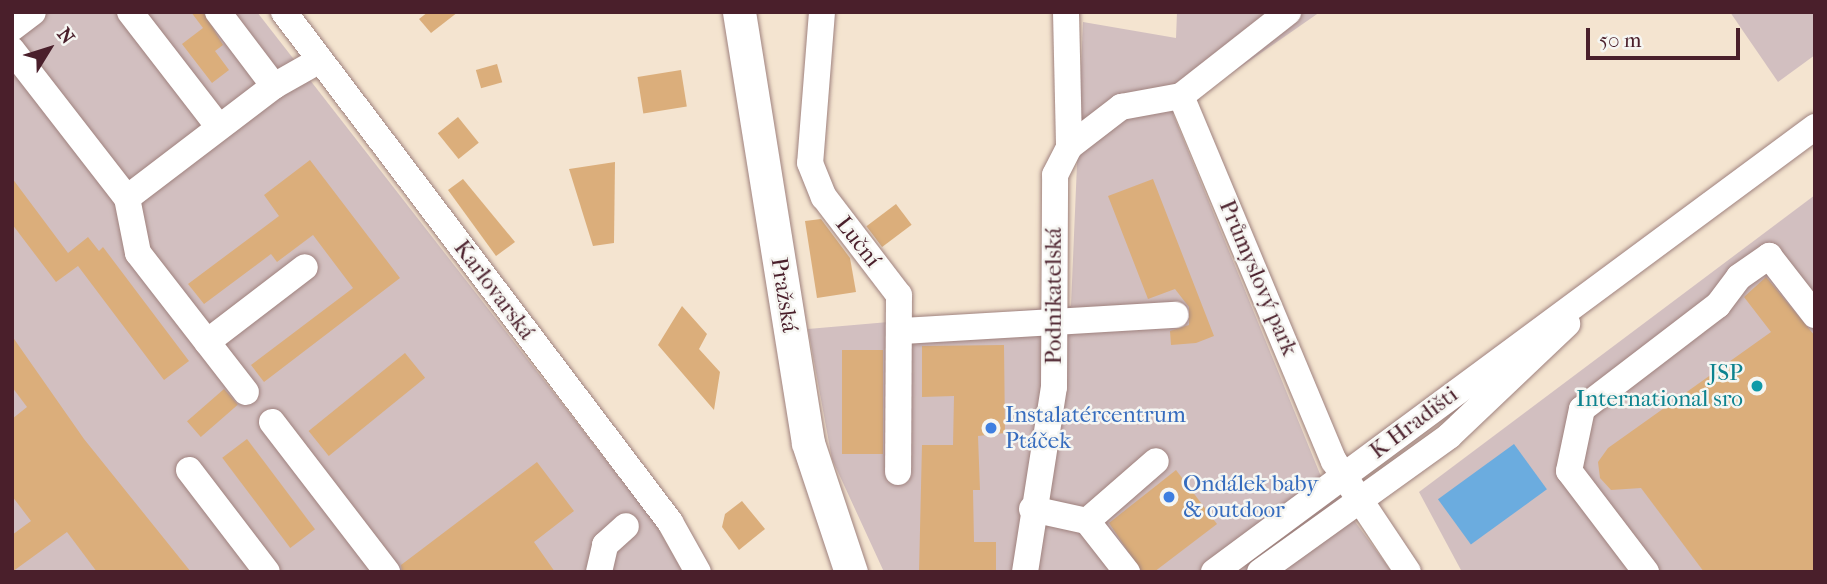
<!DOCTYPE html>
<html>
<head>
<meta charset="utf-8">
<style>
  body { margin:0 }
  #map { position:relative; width:1827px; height:584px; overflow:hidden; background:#f4e4d0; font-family:"IM FELL French Canon",serif }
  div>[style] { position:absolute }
  .industrial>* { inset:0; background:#d2bfc0 }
  .water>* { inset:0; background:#6bacdf; transform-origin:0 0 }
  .building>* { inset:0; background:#dbae7b; transform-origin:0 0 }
  .roads { filter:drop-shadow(0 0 2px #9f827e) drop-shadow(0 0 2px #9f827e) }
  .minor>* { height:26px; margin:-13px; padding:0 13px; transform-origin:13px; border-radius:13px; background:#fff }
  .major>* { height:33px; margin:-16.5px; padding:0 16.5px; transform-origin:16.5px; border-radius:16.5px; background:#fff }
  .dots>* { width:19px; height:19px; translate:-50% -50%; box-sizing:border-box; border:4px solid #f6f6f2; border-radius:50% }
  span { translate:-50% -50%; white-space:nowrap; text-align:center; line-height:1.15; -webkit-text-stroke:5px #f6f6f2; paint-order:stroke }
  .street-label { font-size:23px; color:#4a1f2b }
  .culture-label { font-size:23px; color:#0d838f }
  .right { translate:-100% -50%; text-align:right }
  .shop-label { font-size:23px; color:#366cbe }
  .left { translate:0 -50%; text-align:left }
  .frame { position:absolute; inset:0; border:14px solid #4a1f2b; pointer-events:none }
  .north { position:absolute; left:14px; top:14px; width:70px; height:70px; -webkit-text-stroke:5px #f6f6f2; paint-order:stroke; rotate:52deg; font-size:19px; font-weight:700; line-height:28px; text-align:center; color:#4a1f2b }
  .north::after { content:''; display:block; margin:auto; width:24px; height:32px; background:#4a1f2b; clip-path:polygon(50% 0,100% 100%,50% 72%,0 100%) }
  .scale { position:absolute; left:1586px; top:28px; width:154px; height:32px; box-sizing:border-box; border:4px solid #4a1f2b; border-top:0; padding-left:9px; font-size:21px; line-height:24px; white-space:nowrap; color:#4a1f2b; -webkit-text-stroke:5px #f6f6f2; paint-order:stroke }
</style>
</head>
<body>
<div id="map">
  <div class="industrial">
    <div style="clip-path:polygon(12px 12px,257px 12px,655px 523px,683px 572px,12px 572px)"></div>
    <div style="clip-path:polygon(1177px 12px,1320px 12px,1173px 114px,1320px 474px,1392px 572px,884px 572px,832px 459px,808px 329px,1071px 306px,1083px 22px,1176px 38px)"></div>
    <div style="clip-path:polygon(1730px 12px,1815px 12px,1815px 55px,1778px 82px)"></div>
    <div style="clip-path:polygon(1815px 195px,1815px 572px,1462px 572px,1419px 492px)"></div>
  </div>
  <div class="water">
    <div style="left:1514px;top:444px;width:56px;height:94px;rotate:54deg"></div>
  </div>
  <div class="building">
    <div style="clip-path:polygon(191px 12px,203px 12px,223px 45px,215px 51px,229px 70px,212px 83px,182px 44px,203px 28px)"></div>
    <div style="clip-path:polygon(428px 12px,458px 12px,431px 33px,419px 19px)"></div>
    <div style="left:497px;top:64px;width:19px;height:22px;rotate:74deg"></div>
    <div style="left:681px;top:70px;width:37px;height:44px;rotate:81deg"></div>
    <div style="left:458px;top:117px;width:33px;height:26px;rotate:51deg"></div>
    <div style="clip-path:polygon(310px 160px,400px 278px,264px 382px,251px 365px,353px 288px,313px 235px,277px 262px,271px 254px,204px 304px,188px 284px,279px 216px,264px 195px)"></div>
    <div style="clip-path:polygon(615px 162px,614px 243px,593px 246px,569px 169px)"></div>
    <div style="clip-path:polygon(12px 178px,68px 253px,88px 237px,99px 251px,103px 247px,189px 361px,164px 380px,78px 266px,56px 282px,12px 224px)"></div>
    <div style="clip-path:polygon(463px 179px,515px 242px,496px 256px,448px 190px)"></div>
    <div style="clip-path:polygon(1153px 179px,1214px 336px,1196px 343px,1171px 345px,1170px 331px,1189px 325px,1189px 307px,1175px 289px,1148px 299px,1108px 196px)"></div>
    <div style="left:896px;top:204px;width:26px;height:37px;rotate:53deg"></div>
    <div style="clip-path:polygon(821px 219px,850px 258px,856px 292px,817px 298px,805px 221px)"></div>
    <div style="clip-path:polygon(1766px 277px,1815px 336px,1815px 572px,1704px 572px,1641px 488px,1611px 490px,1600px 478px,1598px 462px,1608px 448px,1771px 332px,1744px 297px)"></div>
    <div style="clip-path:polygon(682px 306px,707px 334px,699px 349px,720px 372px,714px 410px,658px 345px)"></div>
    <div style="clip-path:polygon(12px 336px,84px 439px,191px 572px,97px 572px,67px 532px,12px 572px,12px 535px,31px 521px,12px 496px,12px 419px,27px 407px,12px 387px)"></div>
    <div style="clip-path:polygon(1004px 345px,1005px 433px,978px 436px,980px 490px,973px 490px,974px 542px,996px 542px,996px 572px,919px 572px,922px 445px,953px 445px,954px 396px,922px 397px,922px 346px)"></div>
    <div style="left:842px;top:350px;width:41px;height:104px"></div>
    <div style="left:405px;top:353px;width:32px;height:124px;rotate:51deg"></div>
    <div style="left:224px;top:389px;width:21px;height:49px;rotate:49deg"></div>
    <div style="left:247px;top:439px;width:113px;height:31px;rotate:53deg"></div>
    <div style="clip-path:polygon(537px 462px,574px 511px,534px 542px,555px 572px,402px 572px,401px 565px)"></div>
    <div style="clip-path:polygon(1176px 470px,1217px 524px,1154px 572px,1142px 572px,1109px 523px)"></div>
    <div style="clip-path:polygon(742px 501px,765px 529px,739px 550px,722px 527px,725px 514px)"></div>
  </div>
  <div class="roads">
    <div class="minor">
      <div style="left:130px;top:12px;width:145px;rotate:52.3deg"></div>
      <div style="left:218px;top:12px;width:93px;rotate:52.9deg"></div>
      <div style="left:284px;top:12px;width:640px;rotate:52.88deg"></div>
      <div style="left:670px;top:522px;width:57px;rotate:60.8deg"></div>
      <div style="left:822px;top:12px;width:151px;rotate:94.5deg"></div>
      <div style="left:810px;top:163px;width:37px;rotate:68deg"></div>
      <div style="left:824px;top:197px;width:123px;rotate:52.6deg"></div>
      <div style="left:899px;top:295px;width:177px;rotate:90.3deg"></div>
      <div style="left:1066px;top:12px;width:135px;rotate:88.7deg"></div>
      <div style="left:12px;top:28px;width:26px;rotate:-37deg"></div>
      <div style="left:12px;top:50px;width:187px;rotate:52.2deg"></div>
      <div style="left:127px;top:198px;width:185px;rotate:-37.3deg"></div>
      <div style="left:274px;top:86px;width:53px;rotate:-29.5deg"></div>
      <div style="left:1181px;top:96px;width:396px;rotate:67.3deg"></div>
      <div style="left:1334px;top:461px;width:133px;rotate:56.3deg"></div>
      <div style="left:127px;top:198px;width:56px;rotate:78.7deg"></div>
      <div style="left:138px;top:253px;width:176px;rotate:52.2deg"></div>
      <div style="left:903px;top:331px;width:273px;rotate:-3.4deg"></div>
      <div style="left:207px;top:342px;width:123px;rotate:-37.4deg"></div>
      <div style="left:272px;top:422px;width:189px;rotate:52.5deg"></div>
      <div style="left:189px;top:470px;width:128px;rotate:52.6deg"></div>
      <div style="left:1032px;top:509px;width:56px;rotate:12.3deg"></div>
      <div style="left:1087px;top:521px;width:65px;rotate:51.9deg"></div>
      <div style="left:1087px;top:521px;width:91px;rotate:-41deg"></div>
      <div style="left:599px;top:572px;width:28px;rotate:-77deg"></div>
      <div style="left:605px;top:545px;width:28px;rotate:-42deg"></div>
      <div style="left:1025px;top:572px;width:187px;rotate:-81.1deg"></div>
      <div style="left:1054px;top:387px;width:212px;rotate:-89.7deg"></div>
      <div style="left:1055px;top:175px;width:31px;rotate:-63deg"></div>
      <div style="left:1069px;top:147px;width:66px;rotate:-37.6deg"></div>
      <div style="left:1121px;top:107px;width:61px;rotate:-10.4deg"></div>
      <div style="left:1181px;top:96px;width:136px;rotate:-38.1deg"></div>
      <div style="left:1214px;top:572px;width:748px;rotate:-36.52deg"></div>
      <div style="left:1260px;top:572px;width:233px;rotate:-35.7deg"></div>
      <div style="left:1449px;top:436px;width:163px;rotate:-43.5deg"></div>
      <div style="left:1646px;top:572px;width:127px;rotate:-127.3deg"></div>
      <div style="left:1569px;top:471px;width:63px;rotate:-78.2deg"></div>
      <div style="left:1582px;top:409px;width:171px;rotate:-37.4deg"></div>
      <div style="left:1718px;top:305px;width:35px;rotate:-53deg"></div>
      <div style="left:1739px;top:277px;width:37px;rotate:-35deg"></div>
      <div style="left:1769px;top:256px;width:75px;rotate:52.1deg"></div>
    </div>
    <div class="major">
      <div style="left:739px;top:12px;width:436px;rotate:80.9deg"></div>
      <div style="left:808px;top:443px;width:136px;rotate:71.6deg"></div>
    </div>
  </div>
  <div class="dots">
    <div style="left:1757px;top:386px;background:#0f9aa8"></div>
    <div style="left:991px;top:428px;background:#3f7fe0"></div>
    <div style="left:1169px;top:497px;background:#3f7fe0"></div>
  </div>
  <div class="street-label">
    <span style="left:858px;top:242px;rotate:52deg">Luční</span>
    <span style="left:1258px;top:278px;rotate:67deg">Průmyslový park</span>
    <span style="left:494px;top:290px;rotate:53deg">Karlovarská</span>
    <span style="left:784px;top:295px;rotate:81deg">Pražská</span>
    <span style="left:1054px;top:296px;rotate:-90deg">Podnikatelská</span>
    <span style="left:1414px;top:423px;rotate:-37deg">K Hradišti</span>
  </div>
  <div class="culture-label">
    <span class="right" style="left:1743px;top:386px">JSP<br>International sro</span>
  </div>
  <div class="shop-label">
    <span class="left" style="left:1005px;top:428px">Instalatércentrum<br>Ptáček</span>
    <span class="left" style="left:1183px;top:497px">Ondálek baby<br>&amp; outdoor</span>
  </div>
  <div class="frame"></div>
  <div class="north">N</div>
  <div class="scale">50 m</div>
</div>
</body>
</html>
